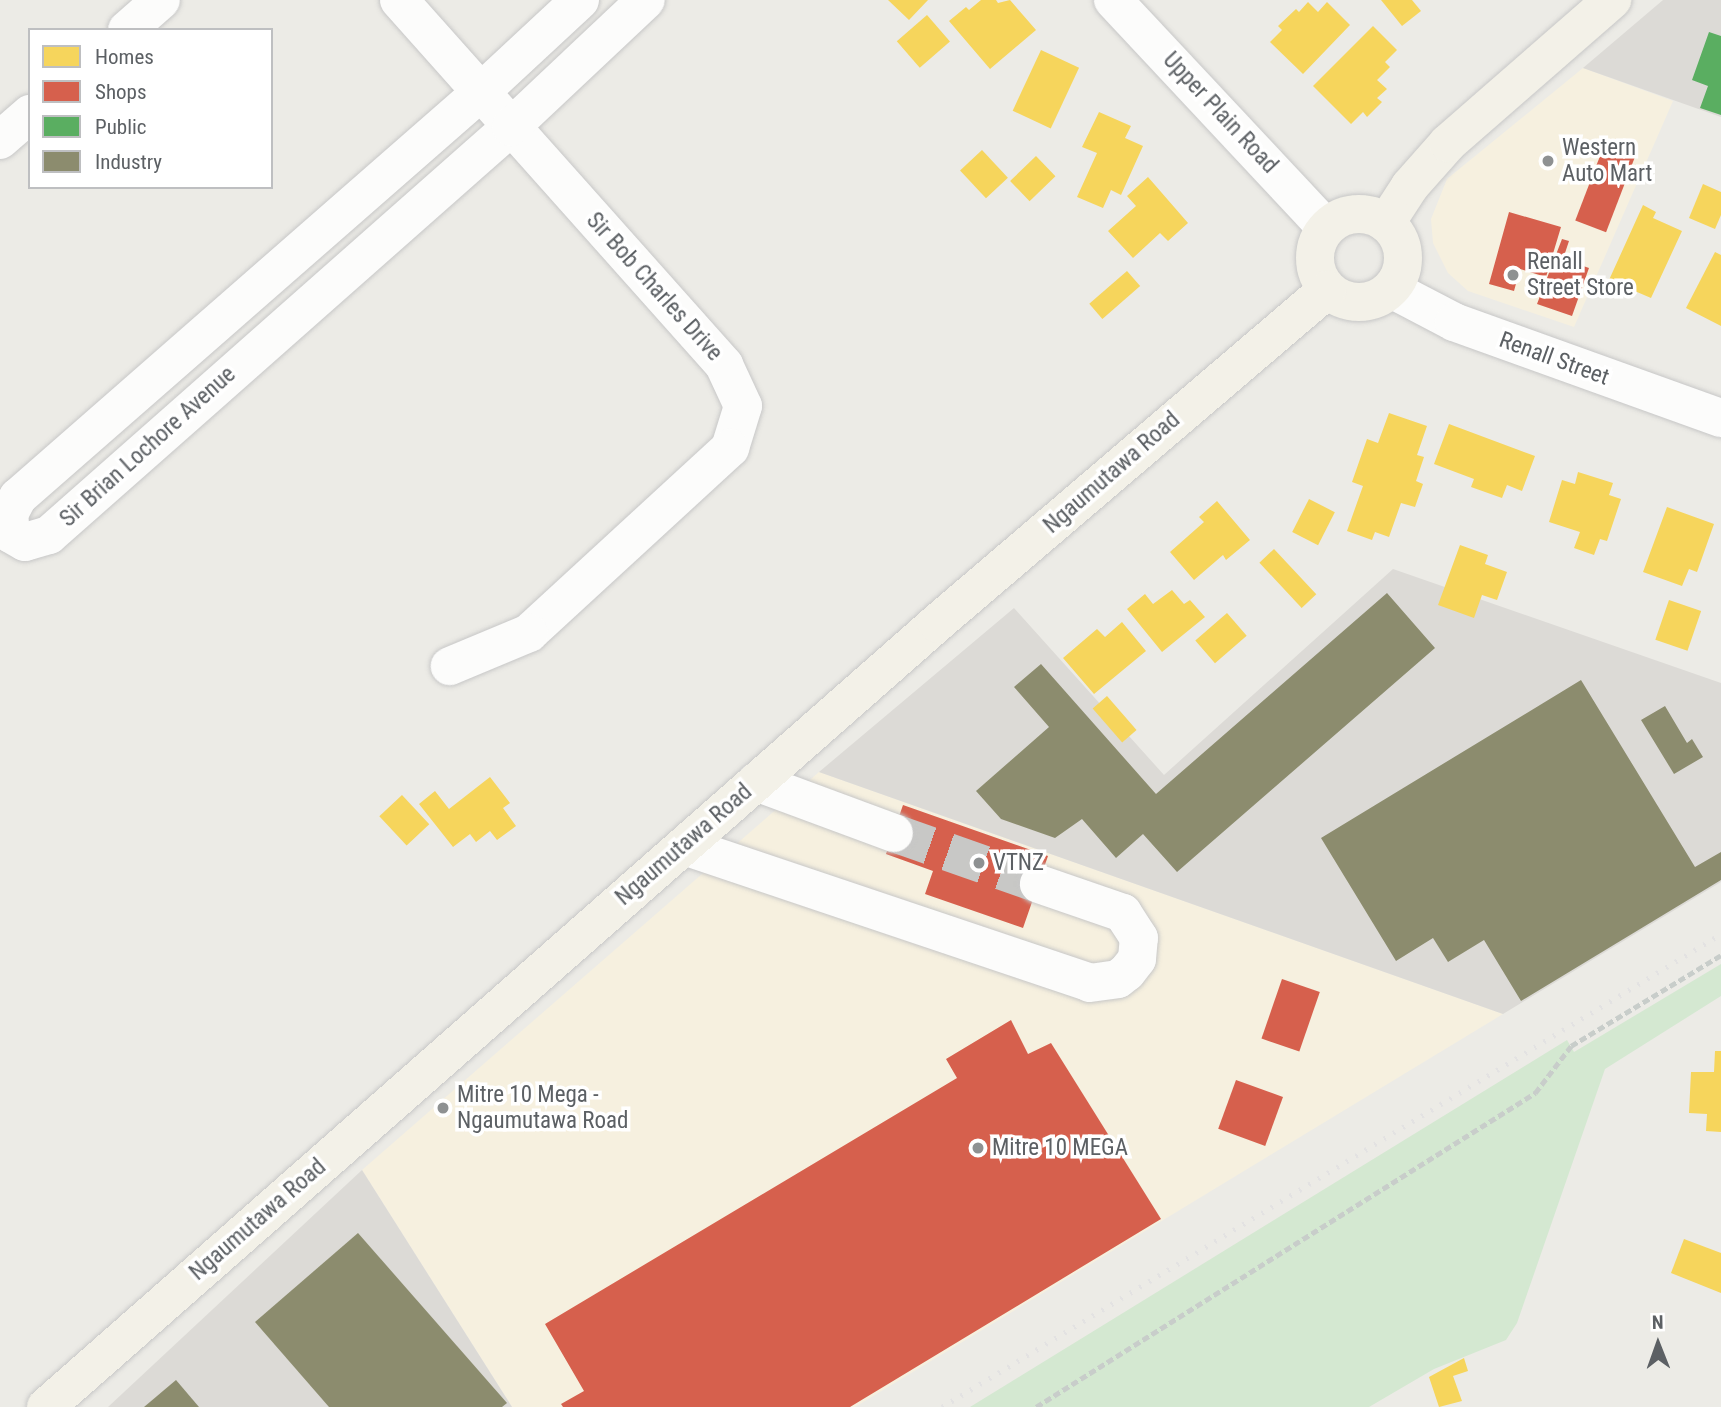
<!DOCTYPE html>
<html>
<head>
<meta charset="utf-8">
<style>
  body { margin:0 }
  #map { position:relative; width:1721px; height:1407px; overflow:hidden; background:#ecebe6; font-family:"Roboto Condensed",sans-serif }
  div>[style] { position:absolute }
  .commercial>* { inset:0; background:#f6f0df }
  .industrial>* { inset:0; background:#dcdad6 }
  .green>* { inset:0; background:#d4e8d1 }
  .homes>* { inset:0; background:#f6d55c; transform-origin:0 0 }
  .shops>* { inset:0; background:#d6604d; transform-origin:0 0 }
  .public>* { inset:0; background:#5aae61 }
  .industry>* { inset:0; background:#8c8c6e }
  .minor-tunnel>* { height:38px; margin-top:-19px; transform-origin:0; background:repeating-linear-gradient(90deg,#c8c8c6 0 38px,transparent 0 57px) }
  .path>* { height:4.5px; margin-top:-2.25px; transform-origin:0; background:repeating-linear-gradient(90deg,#c8cdca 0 7px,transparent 0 10.5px) }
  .roads { filter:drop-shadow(0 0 2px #c7c7c7) drop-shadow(0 0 2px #c7c7c7) }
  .minor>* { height:38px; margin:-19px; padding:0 19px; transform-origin:19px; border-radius:19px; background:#fcfcfb }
  .major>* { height:38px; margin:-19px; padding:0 19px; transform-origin:19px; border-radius:19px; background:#f3f1e8 }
  .major>.ring { margin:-19px; padding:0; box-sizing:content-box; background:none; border:38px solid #f3f1e8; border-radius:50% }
  .rail>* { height:5px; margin-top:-2.5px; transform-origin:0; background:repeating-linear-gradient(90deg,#e3e2e2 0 2px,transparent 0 11px) }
  .dots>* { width:19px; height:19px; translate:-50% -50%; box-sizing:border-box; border:4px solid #fff; border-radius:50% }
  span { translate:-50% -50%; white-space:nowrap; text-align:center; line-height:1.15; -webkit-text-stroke:7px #fff; paint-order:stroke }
  .street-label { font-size:23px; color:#5c6064 }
  .poi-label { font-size:23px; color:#5c6064 }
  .left { translate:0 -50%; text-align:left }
  .legend { position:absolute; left:28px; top:28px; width:245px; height:161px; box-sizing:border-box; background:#fff; border:2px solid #bebfc1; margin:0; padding:9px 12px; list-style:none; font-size:21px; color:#5c6064 }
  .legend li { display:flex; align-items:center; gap:14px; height:35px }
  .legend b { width:35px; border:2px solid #bebfc1 }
  .north { position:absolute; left:1623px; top:1309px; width:70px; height:70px; -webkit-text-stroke:5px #fff; paint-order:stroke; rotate:359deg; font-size:19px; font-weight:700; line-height:28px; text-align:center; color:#5c6064 }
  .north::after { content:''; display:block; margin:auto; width:24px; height:32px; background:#5c6064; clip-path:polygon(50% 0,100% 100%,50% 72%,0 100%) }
</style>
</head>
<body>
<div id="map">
  <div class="commercial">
    <div style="clip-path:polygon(1583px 68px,1673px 101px,1574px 327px,1468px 291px,1448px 273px,1433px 243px,1431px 219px,1447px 179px)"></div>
    <div style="clip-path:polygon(819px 772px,1503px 1014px,855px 1407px,512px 1407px,362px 1170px)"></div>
  </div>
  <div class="industrial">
    <div style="clip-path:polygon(1663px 0,1721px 0,1721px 117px,1583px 68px)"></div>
    <div style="clip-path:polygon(1393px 569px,1721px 683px,1721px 882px,1503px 1014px,819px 772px,1014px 608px,1164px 775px)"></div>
    <div style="clip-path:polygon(362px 1170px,512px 1407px,108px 1407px)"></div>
  </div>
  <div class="green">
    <div style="clip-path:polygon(1721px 964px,1721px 996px,1605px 1069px,1517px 1323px,1506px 1340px,1434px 1369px,1369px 1407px,970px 1407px,1567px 1040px,1574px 1052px)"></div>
  </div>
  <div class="homes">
    <div style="clip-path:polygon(888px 0,928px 0,909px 20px)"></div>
    <div style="clip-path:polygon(981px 0,996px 0,998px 3px,1010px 0,1036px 30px,990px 69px,949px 21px,966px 7px,969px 10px)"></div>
    <div style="clip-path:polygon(1381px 0,1412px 0,1421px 11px,1402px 26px)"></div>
    <div style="clip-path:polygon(1308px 2px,1318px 12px,1327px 2px,1350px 25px,1303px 74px,1270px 42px,1282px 30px,1278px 26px,1296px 9px,1299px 12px)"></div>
    <div style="left:927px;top:15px;width:35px;height:40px;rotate:49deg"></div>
    <div style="clip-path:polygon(1373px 26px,1397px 50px,1385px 62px,1390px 67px,1377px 80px,1387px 89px,1377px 98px,1382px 102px,1367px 117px,1363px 112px,1351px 124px,1313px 86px)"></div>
    <div style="left:1041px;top:50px;width:42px;height:67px;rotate:25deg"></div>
    <div style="clip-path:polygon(1099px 112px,1131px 126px,1125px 138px,1143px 146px,1121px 195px,1111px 190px,1103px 208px,1077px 197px,1097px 153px,1082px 147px)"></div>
    <div style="left:982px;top:150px;width:38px;height:30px;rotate:47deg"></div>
    <div style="left:1036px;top:156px;width:28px;height:36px;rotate:46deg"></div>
    <div style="clip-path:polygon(1148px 177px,1188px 223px,1168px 241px,1160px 233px,1133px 258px,1108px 231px,1136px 206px,1127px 196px)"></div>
    <div style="clip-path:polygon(1703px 184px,1721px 192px,1721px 215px,1715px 229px,1689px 218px)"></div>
    <div style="clip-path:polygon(1643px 205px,1656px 212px,1653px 218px,1682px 231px,1651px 298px,1609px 280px)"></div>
    <div style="clip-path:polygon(1715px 252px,1721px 255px,1721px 326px,1686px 308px)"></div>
    <div style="left:1127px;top:271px;width:20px;height:50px;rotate:49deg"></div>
    <div style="clip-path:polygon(1389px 413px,1427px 426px,1417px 455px,1424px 457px,1416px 481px,1423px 484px,1415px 507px,1401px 503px,1389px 537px,1375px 532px,1372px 540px,1347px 531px,1363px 486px,1352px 482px,1367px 439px,1378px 443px)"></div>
    <div style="clip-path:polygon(1449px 424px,1535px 456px,1522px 491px,1507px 485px,1502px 498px,1471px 487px,1474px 479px,1434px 464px)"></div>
    <div style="clip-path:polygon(1578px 472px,1613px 483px,1609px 495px,1621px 499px,1607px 541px,1600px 539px,1594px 555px,1574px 548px,1580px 532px,1549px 522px,1562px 480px,1575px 484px)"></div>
    <div style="left:1309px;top:499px;width:29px;height:37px;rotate:27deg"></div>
    <div style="clip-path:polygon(1217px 501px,1250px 540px,1226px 560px,1223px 555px,1194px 580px,1170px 552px,1204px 522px,1199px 517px)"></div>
    <div style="clip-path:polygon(1667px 507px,1714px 524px,1697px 572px,1689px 569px,1682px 586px,1643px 572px)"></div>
    <div style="clip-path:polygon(1460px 545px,1488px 555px,1485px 564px,1507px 572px,1497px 600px,1482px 595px,1474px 618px,1438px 605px)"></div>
    <div style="left:1274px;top:549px;width:62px;height:20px;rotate:47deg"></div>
    <div style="clip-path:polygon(1172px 590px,1184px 604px,1190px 600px,1205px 617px,1162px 652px,1127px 609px,1145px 594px,1153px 604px)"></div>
    <div style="left:1669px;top:600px;width:34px;height:42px;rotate:19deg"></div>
    <div style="left:1227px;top:613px;width:30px;height:42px;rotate:49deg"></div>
    <div style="clip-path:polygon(1122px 622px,1146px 651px,1094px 694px,1063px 658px,1097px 629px,1105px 637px)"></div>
    <div style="left:1107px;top:696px;width:45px;height:19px;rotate:49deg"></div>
    <div style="clip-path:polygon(490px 777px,510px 803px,503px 808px,516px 826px,497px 840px,490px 831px,476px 842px,470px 834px,453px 847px,419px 804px,435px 791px,449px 809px)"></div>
    <div style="left:402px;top:795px;width:40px;height:31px;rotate:47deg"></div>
    <div style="clip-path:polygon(1715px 1051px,1721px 1051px,1721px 1132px,1706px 1131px,1707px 1114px,1689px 1113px,1691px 1072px,1714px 1072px)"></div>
    <div style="clip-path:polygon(1684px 1239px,1721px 1253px,1721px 1293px,1671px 1273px)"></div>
    <div style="clip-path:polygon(1464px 1358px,1468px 1371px,1453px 1376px,1462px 1401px,1439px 1407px,1429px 1377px)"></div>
  </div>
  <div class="shops">
    <div style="left:1605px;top:143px;width:33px;height:83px;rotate:21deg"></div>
    <div style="clip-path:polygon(1509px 212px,1561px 227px,1546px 277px,1520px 269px,1514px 291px,1489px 284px)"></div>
    <div style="clip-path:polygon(1562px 239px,1569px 241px,1563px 259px,1589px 268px,1572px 316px,1537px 304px)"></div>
    <div style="clip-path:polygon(903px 805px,1048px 856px,1023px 928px,925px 894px,933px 871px,886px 854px)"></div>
    <div style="left:1282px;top:979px;width:40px;height:63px;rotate:19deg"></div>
    <div style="clip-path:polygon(1011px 1020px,1028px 1054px,1051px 1043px,1161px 1219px,850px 1407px,563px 1407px,561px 1404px,584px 1391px,545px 1324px,957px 1078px,946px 1059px)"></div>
    <div style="left:1236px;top:1080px;width:50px;height:52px;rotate:20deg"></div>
  </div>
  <div class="public">
    <div style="clip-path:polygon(1709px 32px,1721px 36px,1721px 115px,1700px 108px,1708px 86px,1692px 80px)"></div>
  </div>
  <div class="industry">
    <div style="clip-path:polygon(1387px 593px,1435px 648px,1177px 872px,1143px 834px,1116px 858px,1082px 819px,1055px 838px,1001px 819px,976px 791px,1049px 727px,1014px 687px,1041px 664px,1156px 794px)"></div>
    <div style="clip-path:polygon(1581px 680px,1695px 867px,1721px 852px,1721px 880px,1521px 1001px,1484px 940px,1448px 962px,1433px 938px,1396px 961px,1321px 838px)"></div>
    <div style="clip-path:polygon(1665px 706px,1687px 743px,1692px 739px,1703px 757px,1674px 774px,1641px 720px)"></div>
    <div style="clip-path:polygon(358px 1233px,507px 1403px,502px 1407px,329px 1407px,255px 1322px)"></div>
    <div style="clip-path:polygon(176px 1380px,199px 1407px,144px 1407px)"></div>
  </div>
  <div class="minor-tunnel">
    <div style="left:894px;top:833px;width:154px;rotate:19.4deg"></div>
  </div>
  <div class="path">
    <div style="left:1036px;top:1407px;width:590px;rotate:-32.18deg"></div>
    <div style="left:1535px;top:1093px;width:59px;rotate:-52.5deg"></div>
    <div style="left:1571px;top:1046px;width:175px;rotate:-31.2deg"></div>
  </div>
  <div class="roads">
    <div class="minor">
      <div style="left:399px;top:0;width:489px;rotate:48.3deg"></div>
      <div style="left:724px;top:365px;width:45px;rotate:65.1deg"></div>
      <div style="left:743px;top:406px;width:44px;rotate:107.2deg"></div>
      <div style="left:730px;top:448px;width:273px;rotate:137.4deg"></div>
      <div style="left:529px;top:633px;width:86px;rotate:157.3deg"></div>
      <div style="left:580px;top:0;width:135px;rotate:137.1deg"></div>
      <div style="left:481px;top:92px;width:615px;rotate:138.82deg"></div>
      <div style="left:18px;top:497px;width:19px;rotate:118deg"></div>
      <div style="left:9px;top:514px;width:20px;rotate:84deg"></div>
      <div style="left:11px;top:534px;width:16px;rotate:30deg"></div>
      <div style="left:25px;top:542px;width:25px;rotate:-16deg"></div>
      <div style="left:49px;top:535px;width:616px;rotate:-41.45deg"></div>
      <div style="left:511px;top:127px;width:185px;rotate:-43.3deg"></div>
      <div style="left:1113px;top:0;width:312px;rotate:46.9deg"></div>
      <div style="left:127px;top:30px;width:45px;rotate:-41.4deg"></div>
      <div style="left:0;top:140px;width:40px;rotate:-41deg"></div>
      <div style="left:1391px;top:289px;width:71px;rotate:27.6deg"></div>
      <div style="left:1454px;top:322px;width:284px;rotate:19.8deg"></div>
      <div style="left:756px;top:782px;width:147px;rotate:20.3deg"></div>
      <div style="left:684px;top:846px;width:428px;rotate:18.6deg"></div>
      <div style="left:1090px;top:983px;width:28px;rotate:-8deg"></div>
      <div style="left:1118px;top:979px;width:11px;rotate:-38deg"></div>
      <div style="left:1127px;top:972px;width:16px;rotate:-52deg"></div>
      <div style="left:1137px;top:959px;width:21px;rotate:-85deg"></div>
      <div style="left:1139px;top:938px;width:30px;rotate:-123deg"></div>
      <div style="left:1123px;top:913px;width:89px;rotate:-161deg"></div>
    </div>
    <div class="major">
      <div class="ring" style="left:1315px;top:214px;width:50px;height:50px"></div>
      <div style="left:1386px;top:223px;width:44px;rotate:-57deg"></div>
      <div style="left:1410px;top:186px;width:57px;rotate:-48.5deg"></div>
      <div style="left:1448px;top:143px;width:218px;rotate:-41.1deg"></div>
      <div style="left:46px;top:1407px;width:1187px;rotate:-41.34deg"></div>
      <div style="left:937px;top:623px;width:513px;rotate:-40.49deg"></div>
    </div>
  </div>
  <div class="rail">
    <div style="left:942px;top:1407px;width:911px;rotate:-31.27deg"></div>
  </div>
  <div class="dots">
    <div style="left:1548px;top:161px;background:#8e9192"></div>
    <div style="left:1513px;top:275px;background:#8e9192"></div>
    <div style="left:979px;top:863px;background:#8e9192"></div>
    <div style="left:443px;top:1108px;background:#8e9192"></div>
    <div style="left:978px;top:1148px;background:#8e9192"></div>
  </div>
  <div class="street-label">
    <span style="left:1220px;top:113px;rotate:47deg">Upper Plain Road</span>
    <span style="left:654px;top:287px;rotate:48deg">Sir Bob Charles Drive</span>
    <span style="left:1554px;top:359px;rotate:20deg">Renall Street</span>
    <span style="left:148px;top:447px;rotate:-42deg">Sir Brian Lochore Avenue</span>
    <span style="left:1112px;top:473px;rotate:-41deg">Ngaumutawa Road</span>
    <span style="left:684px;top:845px;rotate:-41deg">Ngaumutawa Road</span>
    <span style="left:258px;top:1220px;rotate:-41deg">Ngaumutawa Road</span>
  </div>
  <div class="poi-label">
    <span class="left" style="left:1562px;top:161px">Western<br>Auto Mart</span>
    <span class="left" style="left:1527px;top:275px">Renall<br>Street Store</span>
    <span class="left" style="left:993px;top:863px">VTNZ</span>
    <span class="left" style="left:457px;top:1108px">Mitre 10 Mega -<br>Ngaumutawa Road</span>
    <span class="left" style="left:992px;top:1148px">Mitre 10 MEGA</span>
  </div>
  <ul class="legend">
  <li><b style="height:19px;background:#f6d55c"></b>Homes</li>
  <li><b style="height:19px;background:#d6604d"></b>Shops</li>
  <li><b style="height:19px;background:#5aae61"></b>Public</li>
  <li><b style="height:19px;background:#8c8c6e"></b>Industry</li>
  </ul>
  <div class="north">N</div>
</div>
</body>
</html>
